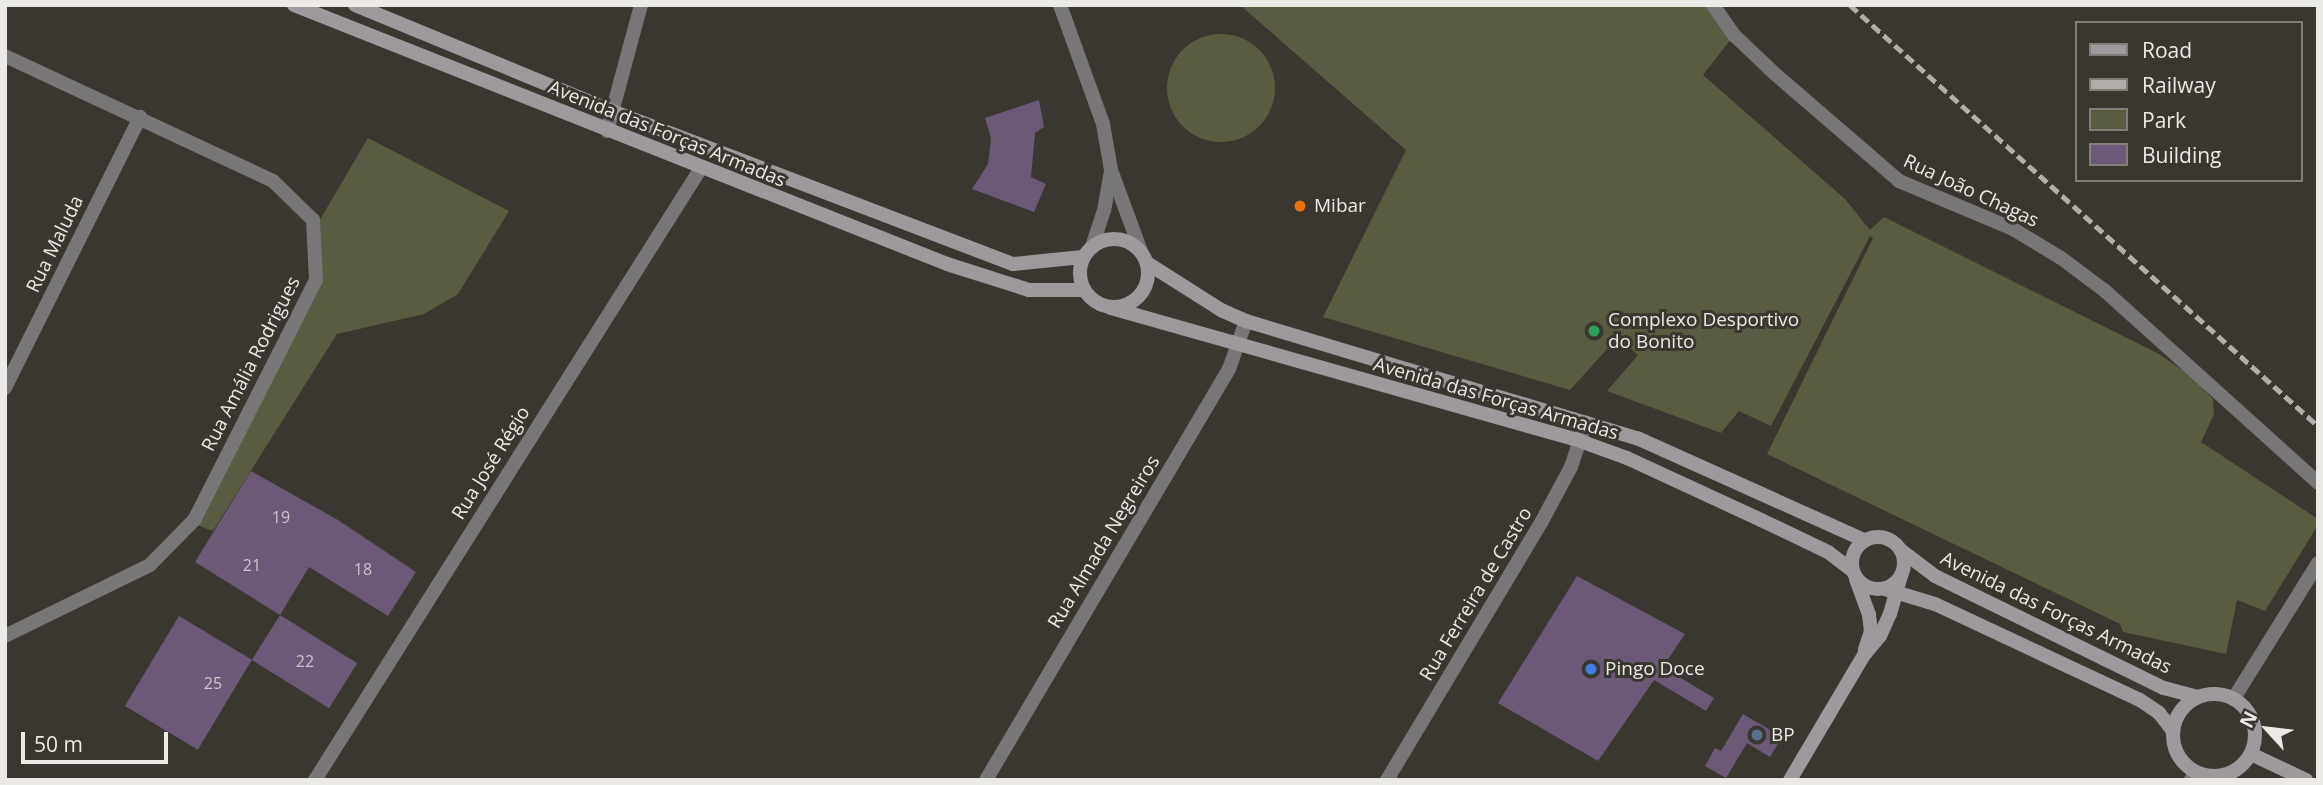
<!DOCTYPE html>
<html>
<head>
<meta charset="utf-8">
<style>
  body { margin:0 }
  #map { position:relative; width:2323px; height:785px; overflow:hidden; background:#3a3630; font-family:"Open Sans",sans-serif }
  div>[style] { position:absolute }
  .green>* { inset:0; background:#595c41 }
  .round { border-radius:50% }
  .building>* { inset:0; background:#6b5977; transform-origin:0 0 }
  .street>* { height:14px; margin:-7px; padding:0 7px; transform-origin:7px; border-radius:7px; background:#797678 }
  .secondary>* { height:14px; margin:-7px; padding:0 7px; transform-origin:7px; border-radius:7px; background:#9e999d }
  .secondary>.ring { margin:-7px; padding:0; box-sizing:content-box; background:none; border:14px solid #9e999d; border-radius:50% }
  .rail>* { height:5px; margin-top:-2.5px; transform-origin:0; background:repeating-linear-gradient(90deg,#b2afab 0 10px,transparent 0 15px) }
  .dots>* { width:19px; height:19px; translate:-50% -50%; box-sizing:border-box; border:4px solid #3a3630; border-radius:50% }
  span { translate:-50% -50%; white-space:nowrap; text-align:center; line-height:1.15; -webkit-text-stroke:6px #3a3630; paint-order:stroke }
  .number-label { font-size:16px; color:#ccc6ca }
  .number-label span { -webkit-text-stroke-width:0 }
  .street-label { font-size:19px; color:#eceae6 }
  .poi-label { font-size:19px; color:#eceae6 }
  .left { translate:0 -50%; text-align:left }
  .frame { position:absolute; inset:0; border:7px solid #eceae6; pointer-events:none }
  .legend { position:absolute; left:2075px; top:21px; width:228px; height:161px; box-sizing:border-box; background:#3a3630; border:2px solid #817e79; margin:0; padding:9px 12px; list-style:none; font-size:21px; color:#eceae6 }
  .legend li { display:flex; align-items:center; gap:14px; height:35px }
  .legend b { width:35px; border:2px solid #817e79 }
  .north { position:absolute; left:2232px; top:694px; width:70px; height:70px; -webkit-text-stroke:5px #3a3630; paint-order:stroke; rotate:297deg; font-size:19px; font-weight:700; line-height:28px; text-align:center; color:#eceae6 }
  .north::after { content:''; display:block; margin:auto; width:24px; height:32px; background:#eceae6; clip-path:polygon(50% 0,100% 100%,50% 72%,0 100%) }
  .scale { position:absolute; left:21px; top:732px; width:147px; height:32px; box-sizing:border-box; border:4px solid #eceae6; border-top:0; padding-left:9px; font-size:21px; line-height:24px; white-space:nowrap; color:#eceae6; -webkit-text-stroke:5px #3a3630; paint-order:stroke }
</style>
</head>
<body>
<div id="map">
  <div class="green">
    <div style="clip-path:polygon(1240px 5px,1707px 5px,1731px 39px,1703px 75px,1845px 199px,1870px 230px,1884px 217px,2159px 354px,2191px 376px,2213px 399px,2214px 414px,2201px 442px,2318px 519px,2318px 525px,2265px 611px,2237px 600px,2226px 654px,2123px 632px,2120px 624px,1767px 454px,1873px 238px,1870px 236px,1771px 426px,1739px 411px,1721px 433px,1607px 391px,1638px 355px,1618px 337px,1570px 390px,1323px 317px,1406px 150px)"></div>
    <div class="round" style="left:1167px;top:34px;width:108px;height:108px"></div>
    <div style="clip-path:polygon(368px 138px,509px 211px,458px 294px,424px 314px,337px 334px,213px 531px,197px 525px,319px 290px,318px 223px)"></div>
  </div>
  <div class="building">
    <div style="clip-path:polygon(1039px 100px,1044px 127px,1035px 133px,1031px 177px,1046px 184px,1034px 212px,972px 189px,988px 164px,991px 138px,985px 118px)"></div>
    <div style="clip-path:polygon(251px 471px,338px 520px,416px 572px,388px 616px,309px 567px,280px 615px,195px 562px)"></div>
    <div style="clip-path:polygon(1577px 576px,1685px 634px,1663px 667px,1714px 698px,1706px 711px,1654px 680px,1598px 761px,1498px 703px)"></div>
    <div style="left:280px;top:615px;width:91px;height:53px;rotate:32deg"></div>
    <div style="left:179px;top:616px;width:85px;height:105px;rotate:31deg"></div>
    <div style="clip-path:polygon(1743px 714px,1782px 737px,1770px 757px,1747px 743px,1726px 778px,1705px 766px,1715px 748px,1721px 751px)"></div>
  </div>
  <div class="street">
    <div style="left:1060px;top:5px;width:127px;rotate:70.1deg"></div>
    <div style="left:1103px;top:124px;width:47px;rotate:80.1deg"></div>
    <div style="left:1111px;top:170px;width:86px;rotate:69.7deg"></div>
    <div style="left:1713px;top:5px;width:38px;rotate:55deg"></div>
    <div style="left:1735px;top:36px;width:54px;rotate:43.5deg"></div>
    <div style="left:1774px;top:73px;width:165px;rotate:40.8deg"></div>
    <div style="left:1899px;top:181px;width:124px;rotate:22.8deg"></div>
    <div style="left:2013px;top:229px;width:56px;rotate:31.1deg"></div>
    <div style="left:2061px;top:258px;width:54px;rotate:36.7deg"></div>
    <div style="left:2104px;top:290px;width:288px;rotate:42deg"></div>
    <div style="left:5px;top:56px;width:296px;rotate:25deg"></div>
    <div style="left:273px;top:181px;width:56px;rotate:44.3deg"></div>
    <div style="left:313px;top:220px;width:60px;rotate:87.1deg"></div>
    <div style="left:316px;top:280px;width:268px;rotate:116.9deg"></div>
    <div style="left:195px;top:519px;width:64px;rotate:134.4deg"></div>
    <div style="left:150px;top:565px;width:161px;rotate:153.9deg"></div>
    <div style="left:607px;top:131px;width:131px;rotate:-74.9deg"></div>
    <div style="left:1092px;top:247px;width:38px;rotate:-72deg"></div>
    <div style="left:1104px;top:211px;width:41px;rotate:-80.1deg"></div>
    <div style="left:5px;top:388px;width:303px;rotate:-63.5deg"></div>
    <div style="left:2234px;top:698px;width:159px;rotate:-58.1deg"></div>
    <div style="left:315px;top:780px;width:724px;rotate:-57.76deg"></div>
    <div style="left:986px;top:780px;width:477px;rotate:-59.4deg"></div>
    <div style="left:1229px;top:369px;width:51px;rotate:-70.5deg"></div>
    <div style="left:1387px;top:780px;width:302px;rotate:-59.1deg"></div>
    <div style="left:1542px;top:521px;width:61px;rotate:-61.8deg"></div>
    <div style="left:1571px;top:467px;width:47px;rotate:-71.6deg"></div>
    <div style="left:2191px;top:780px;width:9px;rotate:-63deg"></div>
  </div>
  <div class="secondary">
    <div style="left:294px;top:5px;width:702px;rotate:21.63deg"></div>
    <div style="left:947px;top:264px;width:86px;rotate:17.6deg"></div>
    <div style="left:1029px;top:290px;width:55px"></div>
    <div style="left:355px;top:5px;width:278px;rotate:22.4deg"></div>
    <div style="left:612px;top:111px;width:429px;rotate:20.9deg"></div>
    <div style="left:1013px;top:264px;width:70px;rotate:-5.7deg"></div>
    <div class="ring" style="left:1080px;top:239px;width:54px;height:54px"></div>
    <div style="left:1147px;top:263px;width:88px;rotate:32.4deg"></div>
    <div style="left:1221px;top:310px;width:27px;rotate:24deg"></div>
    <div style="left:1246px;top:321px;width:408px;rotate:16.7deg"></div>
    <div style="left:1637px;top:438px;width:249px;rotate:24.2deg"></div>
    <div style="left:1111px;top:308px;width:487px;rotate:15.8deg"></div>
    <div style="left:1580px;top:441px;width:50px;rotate:19.9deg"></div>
    <div style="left:1627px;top:458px;width:148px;rotate:24.8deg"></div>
    <div style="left:1761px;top:520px;width:74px;rotate:25.5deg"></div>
    <div style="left:1828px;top:552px;width:30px;rotate:37deg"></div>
    <div class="ring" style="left:1852px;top:537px;width:38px;height:38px"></div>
    <div style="left:1902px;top:551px;width:41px;rotate:37.1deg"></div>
    <div style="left:1935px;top:576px;width:255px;rotate:26.1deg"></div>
    <div style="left:2164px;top:688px;width:35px;rotate:15deg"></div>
    <div style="left:1856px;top:579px;width:38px;rotate:70deg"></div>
    <div style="left:1869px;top:615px;width:16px;rotate:83deg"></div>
    <div style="left:1871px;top:631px;width:20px;rotate:108deg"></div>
    <div style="left:1885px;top:589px;width:52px;rotate:16.7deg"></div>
    <div style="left:1935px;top:604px;width:226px;rotate:25.1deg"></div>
    <div style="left:2140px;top:700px;width:23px;rotate:34deg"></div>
    <div style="left:2159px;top:713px;width:23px;rotate:52deg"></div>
    <div class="ring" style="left:2173px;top:694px;width:68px;height:68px"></div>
    <div style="left:2251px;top:754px;width:61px;rotate:25.3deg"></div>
    <div style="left:1790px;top:780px;width:145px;rotate:-59.4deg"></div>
    <div style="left:1864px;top:655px;width:25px;rotate:-50deg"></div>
    <div style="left:1880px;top:636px;width:24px;rotate:-66deg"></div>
    <div style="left:1890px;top:614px;width:40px;rotate:-74deg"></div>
  </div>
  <div class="rail">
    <div style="left:1850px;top:5px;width:629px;rotate:41.97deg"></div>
  </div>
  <div class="dots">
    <div style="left:1300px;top:206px;background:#e8710a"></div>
    <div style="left:1594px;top:331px;background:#2e9e5b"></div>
    <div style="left:1591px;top:669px;background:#3f7fe0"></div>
    <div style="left:1757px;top:735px;background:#5c6f8a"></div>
  </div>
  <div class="number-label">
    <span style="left:281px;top:517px">19</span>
    <span style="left:252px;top:565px">21</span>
    <span style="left:363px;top:569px">18</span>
    <span style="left:305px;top:661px">22</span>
    <span style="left:213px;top:683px">25</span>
  </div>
  <div class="street-label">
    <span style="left:667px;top:134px;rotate:22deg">Avenida das Forças Armadas</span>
    <span style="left:1971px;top:191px;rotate:25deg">Rua João Chagas</span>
    <span style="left:55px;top:244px;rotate:-64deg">Rua Maluda</span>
    <span style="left:251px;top:364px;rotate:-63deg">Rua Amália Rodrigues</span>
    <span style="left:1496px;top:399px;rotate:16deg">Avenida das Forças Armadas</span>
    <span style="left:491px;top:463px;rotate:-58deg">Rua José Régio</span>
    <span style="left:1104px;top:542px;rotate:-59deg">Rua Almada Negreiros</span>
    <span style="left:1476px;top:594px;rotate:-59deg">Rua Ferreira de Castro</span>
    <span style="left:2056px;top:613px;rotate:26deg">Avenida das Forças Armadas</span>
  </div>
  <div class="poi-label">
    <span class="left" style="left:1314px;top:206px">Mibar</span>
    <span class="left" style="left:1608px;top:331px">Complexo Desportivo<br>do Bonito</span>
    <span class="left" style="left:1605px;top:669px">Pingo Doce</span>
    <span class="left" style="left:1771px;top:735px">BP</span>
  </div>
  <div class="frame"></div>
  <ul class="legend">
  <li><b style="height:9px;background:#9e999d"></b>Road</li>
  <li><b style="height:9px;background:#b2afab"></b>Railway</li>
  <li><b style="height:19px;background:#595c41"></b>Park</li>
  <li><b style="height:19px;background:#6b5977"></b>Building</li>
  </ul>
  <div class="north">N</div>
  <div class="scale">50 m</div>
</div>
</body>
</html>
